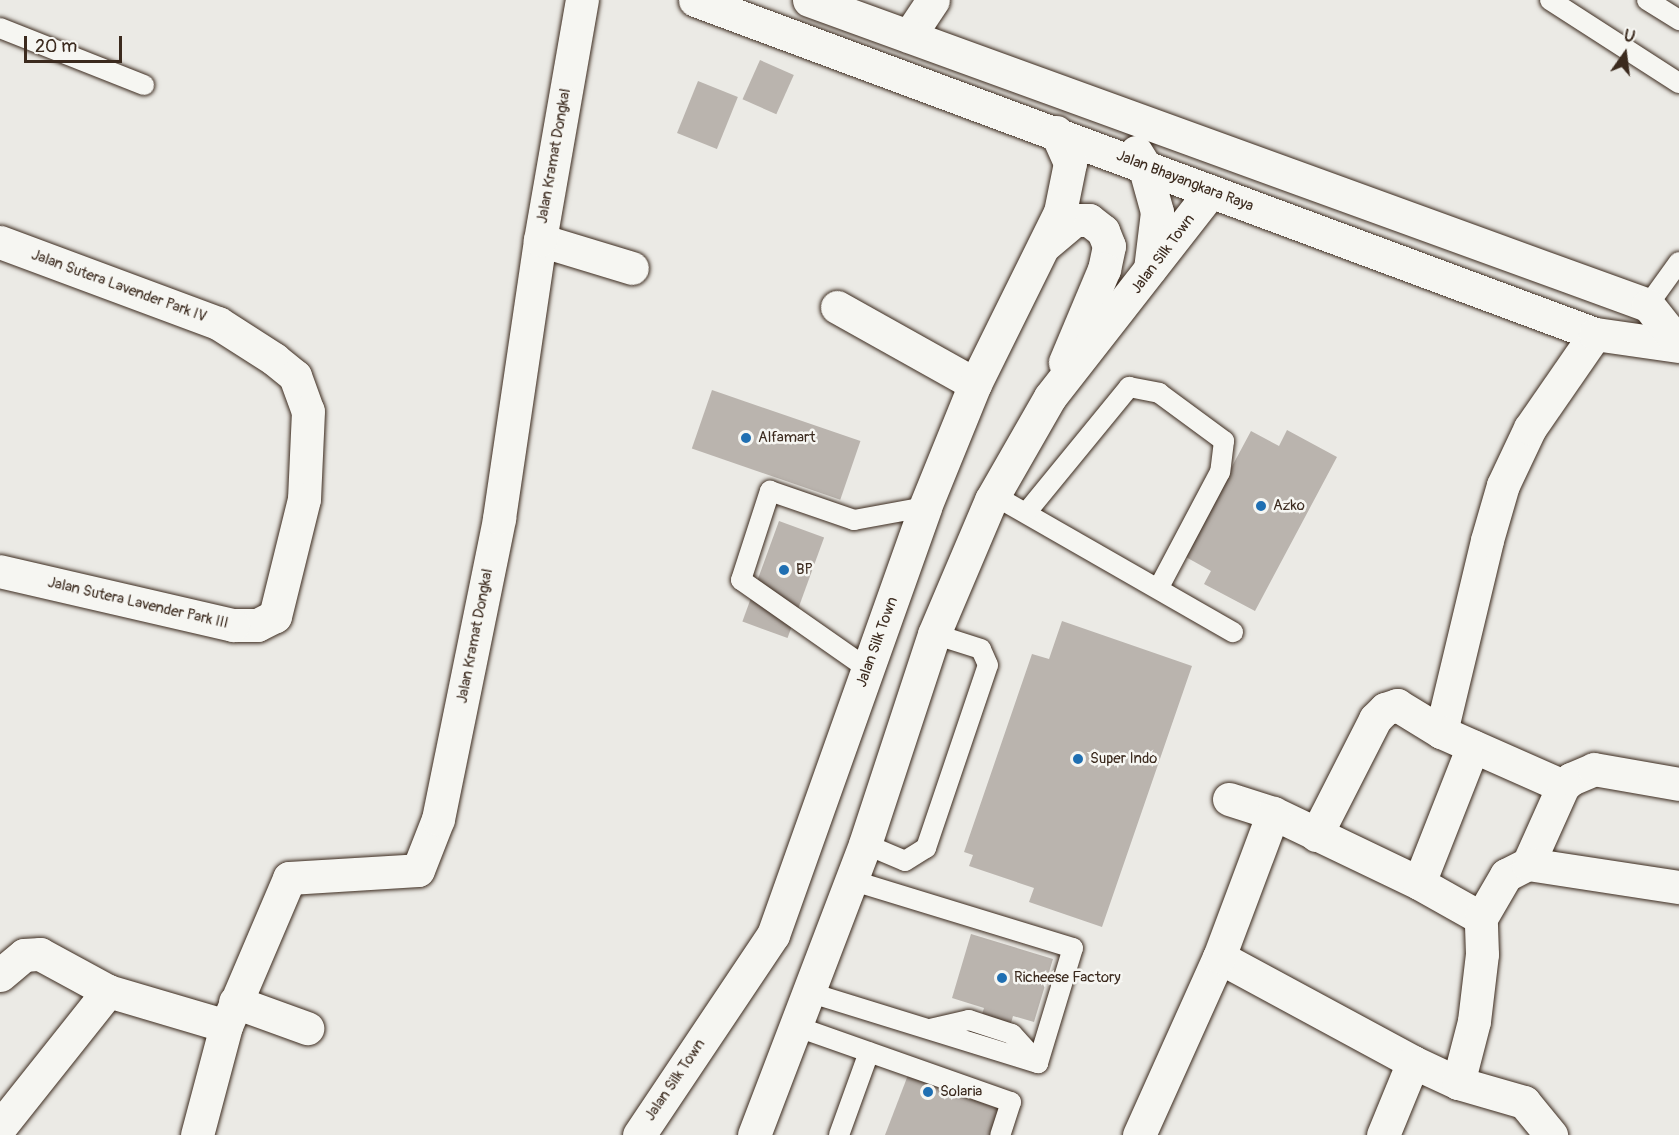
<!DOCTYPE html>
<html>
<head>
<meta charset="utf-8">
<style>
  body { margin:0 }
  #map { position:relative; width:1679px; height:1135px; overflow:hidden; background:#ebeae5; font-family:Pangolin,sans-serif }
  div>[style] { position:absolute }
  .building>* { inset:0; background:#bab4ae; transform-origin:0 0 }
  .roads { filter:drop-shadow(0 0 2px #3b2a1e) drop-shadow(0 0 2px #3b2a1e) }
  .service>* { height:20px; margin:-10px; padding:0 10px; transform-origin:10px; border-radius:10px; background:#f6f6f2 }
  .minor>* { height:33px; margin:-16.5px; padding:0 16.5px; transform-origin:16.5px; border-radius:16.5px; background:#f6f6f2 }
  .secondary>* { height:33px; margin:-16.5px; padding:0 16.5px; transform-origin:16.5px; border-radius:16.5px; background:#f6f6f2 }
  .dots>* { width:16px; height:16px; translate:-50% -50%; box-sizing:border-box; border:3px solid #f6f6f2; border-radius:50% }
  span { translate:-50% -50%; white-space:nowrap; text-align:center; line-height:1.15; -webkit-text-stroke:5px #f6f6f2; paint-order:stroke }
  .street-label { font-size:15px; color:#3b2a1e }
  .poi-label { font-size:15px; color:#3b2a1e }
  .left { translate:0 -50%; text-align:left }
  .north { position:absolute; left:1595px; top:24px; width:60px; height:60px; -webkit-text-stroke:4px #f6f6f2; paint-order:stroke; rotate:14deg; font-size:16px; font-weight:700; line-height:24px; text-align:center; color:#3b2a1e }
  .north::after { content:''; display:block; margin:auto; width:21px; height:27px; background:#3b2a1e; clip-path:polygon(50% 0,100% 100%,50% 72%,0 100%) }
  .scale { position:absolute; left:24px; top:36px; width:98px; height:27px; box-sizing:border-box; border:3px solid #3b2a1e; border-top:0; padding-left:8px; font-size:18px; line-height:21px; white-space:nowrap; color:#3b2a1e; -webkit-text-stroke:4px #f6f6f2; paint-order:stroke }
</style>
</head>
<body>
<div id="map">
  <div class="building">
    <div style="left:760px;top:60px;width:37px;height:43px;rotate:24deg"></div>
    <div style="left:698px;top:81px;width:43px;height:56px;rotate:22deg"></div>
    <div style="left:712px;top:390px;width:157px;height:62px;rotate:19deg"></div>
    <div style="clip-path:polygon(1287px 430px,1337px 457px,1255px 611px,1204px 584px,1211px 571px,1184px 556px,1251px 431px,1279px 446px)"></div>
    <div style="left:779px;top:521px;width:48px;height:107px;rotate:20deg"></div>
    <div style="clip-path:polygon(1062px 621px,1192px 666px,1102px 927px,1029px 902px,1034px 888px,969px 866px,973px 855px,964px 852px,1032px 654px,1049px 659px)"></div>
    <div style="clip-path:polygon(971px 934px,1053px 959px,1034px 1022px,1013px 1016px,1009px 1030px,980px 1021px,984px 1008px,952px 998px)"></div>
    <div style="clip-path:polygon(908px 1075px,1002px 1110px,992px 1135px,885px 1135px)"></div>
  </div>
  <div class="roads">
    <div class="service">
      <div style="left:1550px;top:0;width:153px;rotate:32.8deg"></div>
      <div style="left:1647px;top:0;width:38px;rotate:32deg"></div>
      <div style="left:0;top:28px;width:155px;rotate:21.6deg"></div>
      <div style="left:1648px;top:305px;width:53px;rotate:-54.2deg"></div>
      <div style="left:991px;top:500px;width:13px;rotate:4deg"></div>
      <div style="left:1004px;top:501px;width:264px;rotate:29.8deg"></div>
      <div style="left:1026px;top:513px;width:163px;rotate:-50.7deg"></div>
      <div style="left:1129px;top:387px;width:31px;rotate:11deg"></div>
      <div style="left:1159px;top:393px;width:81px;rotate:36.4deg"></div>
      <div style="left:1224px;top:441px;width:31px;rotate:97deg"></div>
      <div style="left:1220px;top:472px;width:132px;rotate:117.9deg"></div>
      <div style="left:868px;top:669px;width:155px;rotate:-145deg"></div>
      <div style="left:741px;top:580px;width:94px;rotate:-72deg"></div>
      <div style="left:770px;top:491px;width:89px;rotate:19deg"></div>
      <div style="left:854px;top:520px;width:72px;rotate:-10.4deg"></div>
      <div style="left:865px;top:844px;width:43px;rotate:23deg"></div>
      <div style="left:905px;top:861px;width:25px;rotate:-32deg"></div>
      <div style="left:926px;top:848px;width:193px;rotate:-71.3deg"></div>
      <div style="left:988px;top:665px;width:17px;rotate:-114deg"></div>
      <div style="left:981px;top:649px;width:49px;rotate:-162.3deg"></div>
      <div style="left:808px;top:992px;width:241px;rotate:17.2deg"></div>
      <div style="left:1038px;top:1063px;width:120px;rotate:-73.1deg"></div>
      <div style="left:1073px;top:948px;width:232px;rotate:-163deg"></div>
      <div style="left:795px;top:1026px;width:229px;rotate:19.4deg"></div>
      <div style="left:1011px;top:1102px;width:35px;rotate:108deg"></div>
      <div style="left:930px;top:1029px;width:40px;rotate:-13deg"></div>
      <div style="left:969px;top:1020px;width:45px;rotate:18deg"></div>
      <div style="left:1012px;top:1034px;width:39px;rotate:48deg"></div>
      <div style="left:839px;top:1135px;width:88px;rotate:-70.1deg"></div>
    </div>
    <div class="minor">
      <div style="left:909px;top:36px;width:43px;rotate:-56.3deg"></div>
      <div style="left:540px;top:240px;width:96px;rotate:16.9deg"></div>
      <div style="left:0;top:242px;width:233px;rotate:20.4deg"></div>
      <div style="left:218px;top:323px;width:67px;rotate:32.7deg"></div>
      <div style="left:274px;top:359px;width:27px;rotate:39deg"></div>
      <div style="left:295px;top:376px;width:37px;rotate:70deg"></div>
      <div style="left:308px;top:411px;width:88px;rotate:92.6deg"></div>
      <div style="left:304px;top:499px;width:121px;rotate:103.9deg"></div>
      <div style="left:275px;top:616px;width:20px;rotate:153deg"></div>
      <div style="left:257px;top:625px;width:24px;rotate:180deg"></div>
      <div style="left:233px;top:625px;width:239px;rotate:-167deg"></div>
      <div style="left:837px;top:307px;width:158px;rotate:29.2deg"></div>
      <div style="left:1441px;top:732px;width:197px;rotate:-76.5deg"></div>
      <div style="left:1487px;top:540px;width:57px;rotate:-73.8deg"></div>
      <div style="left:1503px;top:485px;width:63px;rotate:-64.7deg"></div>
      <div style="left:1530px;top:428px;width:114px;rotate:-55.3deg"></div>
      <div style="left:1229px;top:799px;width:46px;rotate:17.7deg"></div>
      <div style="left:1273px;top:813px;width:162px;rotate:25.6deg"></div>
      <div style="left:1419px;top:883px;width:71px;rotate:29.4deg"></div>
      <div style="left:1316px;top:835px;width:130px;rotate:-63deg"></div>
      <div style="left:1375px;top:719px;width:14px;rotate:-45deg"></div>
      <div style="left:1385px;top:709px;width:13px;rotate:-18deg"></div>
      <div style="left:1397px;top:705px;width:52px;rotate:31.5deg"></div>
      <div style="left:1441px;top:732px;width:133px;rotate:23.9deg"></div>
      <div style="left:1528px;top:864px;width:85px;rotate:-65.8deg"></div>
      <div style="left:1563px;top:786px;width:11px;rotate:-41deg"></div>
      <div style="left:1571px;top:779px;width:25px;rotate:-23deg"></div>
      <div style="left:1594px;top:769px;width:86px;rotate:10deg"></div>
      <div style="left:1419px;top:883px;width:147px;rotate:-68.5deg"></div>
      <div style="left:1219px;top:957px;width:221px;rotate:28.4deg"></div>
      <div style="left:1413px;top:1062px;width:50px;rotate:25deg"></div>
      <div style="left:1458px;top:1083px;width:69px;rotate:16.1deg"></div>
      <div style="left:1524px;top:1102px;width:43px;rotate:50.7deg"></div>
      <div style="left:0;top:975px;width:31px;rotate:-40deg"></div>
      <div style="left:24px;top:955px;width:16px;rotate:-4deg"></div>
      <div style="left:40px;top:954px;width:77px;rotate:28.6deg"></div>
      <div style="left:108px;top:991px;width:123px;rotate:16.5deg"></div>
      <div style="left:235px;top:1002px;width:77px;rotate:19.9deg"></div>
      <div style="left:1458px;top:1083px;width:64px;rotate:-75.5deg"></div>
      <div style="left:1474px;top:1021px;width:67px;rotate:-83.2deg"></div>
      <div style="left:1482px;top:954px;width:36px;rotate:-92deg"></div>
      <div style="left:1481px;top:918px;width:50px;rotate:-59.8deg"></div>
      <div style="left:1506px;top:875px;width:25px;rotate:-27deg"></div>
      <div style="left:1528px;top:864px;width:153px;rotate:8.7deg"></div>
      <div style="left:0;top:1127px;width:174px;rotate:-51.5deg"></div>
      <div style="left:197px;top:1135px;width:113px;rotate:-75.1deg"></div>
      <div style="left:226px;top:1026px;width:161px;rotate:-66.9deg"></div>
      <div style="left:289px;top:878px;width:129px;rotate:-3.5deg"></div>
      <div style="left:418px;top:870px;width:55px;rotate:-68.6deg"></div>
      <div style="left:438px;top:819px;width:307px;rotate:-78.5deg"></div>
      <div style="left:499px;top:518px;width:281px;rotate:-81.6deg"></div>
      <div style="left:540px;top:240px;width:244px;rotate:-80.1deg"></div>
      <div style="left:1139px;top:1135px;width:195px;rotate:-65.8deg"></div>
      <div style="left:1219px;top:957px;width:154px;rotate:-69.4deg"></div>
      <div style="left:1383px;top:1135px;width:79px;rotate:-67.7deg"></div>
    </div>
    <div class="secondary">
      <div style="left:695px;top:0;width:960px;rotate:20.36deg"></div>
      <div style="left:1595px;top:334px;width:85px;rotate:8.1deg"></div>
      <div style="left:809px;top:0;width:893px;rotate:19.98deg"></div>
      <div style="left:1648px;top:305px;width:50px;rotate:51.5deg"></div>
      <div style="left:1136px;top:152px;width:15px;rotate:58deg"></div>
      <div style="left:1144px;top:165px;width:49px;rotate:74.5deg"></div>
      <div style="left:1157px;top:212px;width:57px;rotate:97deg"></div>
      <div style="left:1046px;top:244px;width:38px;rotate:-40deg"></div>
      <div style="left:1075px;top:220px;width:14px"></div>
      <div style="left:1089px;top:220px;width:18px;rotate:38deg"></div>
      <div style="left:1103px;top:231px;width:16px;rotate:68deg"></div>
      <div style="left:1109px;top:246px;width:24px;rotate:102deg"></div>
      <div style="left:1104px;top:269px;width:101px;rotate:112.8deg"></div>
      <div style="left:639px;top:1135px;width:241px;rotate:-56.2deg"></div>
      <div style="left:773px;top:935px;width:454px;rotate:-70.4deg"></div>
      <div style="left:925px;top:507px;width:133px;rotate:-67.9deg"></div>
      <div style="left:975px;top:384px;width:192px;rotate:-63.7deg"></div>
      <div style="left:1060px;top:212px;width:50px;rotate:-78.5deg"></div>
      <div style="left:1070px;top:163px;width:34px;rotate:-114deg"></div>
      <div style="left:754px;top:1135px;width:311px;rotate:-69.1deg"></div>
      <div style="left:865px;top:844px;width:221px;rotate:-71.8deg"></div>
      <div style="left:934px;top:634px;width:146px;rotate:-67deg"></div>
      <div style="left:991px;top:500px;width:119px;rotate:-60.2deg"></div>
      <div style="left:1050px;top:397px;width:261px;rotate:-52deg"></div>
    </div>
  </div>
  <div class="dots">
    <div style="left:746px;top:438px;background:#1f6fb2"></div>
    <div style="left:1261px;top:506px;background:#1f6fb2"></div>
    <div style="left:784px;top:570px;background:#1f6fb2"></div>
    <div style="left:1078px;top:759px;background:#1f6fb2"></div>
    <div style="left:1002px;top:978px;background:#1f6fb2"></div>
    <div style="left:928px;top:1092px;background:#1f6fb2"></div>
  </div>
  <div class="street-label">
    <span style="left:554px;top:156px;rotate:-80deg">Jalan Kramat Dongkal</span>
    <span style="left:1185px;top:181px;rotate:21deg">Jalan Bhayangkara Raya</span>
    <span style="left:1163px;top:254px;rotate:-53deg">Jalan Silk Town</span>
    <span style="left:119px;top:286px;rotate:20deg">Jalan Sutera Lavender Park IV</span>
    <span style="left:138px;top:603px;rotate:13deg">Jalan Sutera Lavender Park III</span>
    <span style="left:475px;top:636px;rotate:-79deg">Jalan Kramat Dongkal</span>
    <span style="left:877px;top:642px;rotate:-70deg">Jalan Silk Town</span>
    <span style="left:675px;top:1080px;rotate:-56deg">Jalan Silk Town</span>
  </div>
  <div class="poi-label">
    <span class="left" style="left:758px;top:438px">Alfamart</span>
    <span class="left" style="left:1273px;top:506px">Azko</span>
    <span class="left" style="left:796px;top:570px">BP</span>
    <span class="left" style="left:1090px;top:759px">Super Indo</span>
    <span class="left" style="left:1014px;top:978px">Richeese Factory</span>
    <span class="left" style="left:940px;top:1092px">Solaria</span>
  </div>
  <div class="north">U</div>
  <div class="scale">20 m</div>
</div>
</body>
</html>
